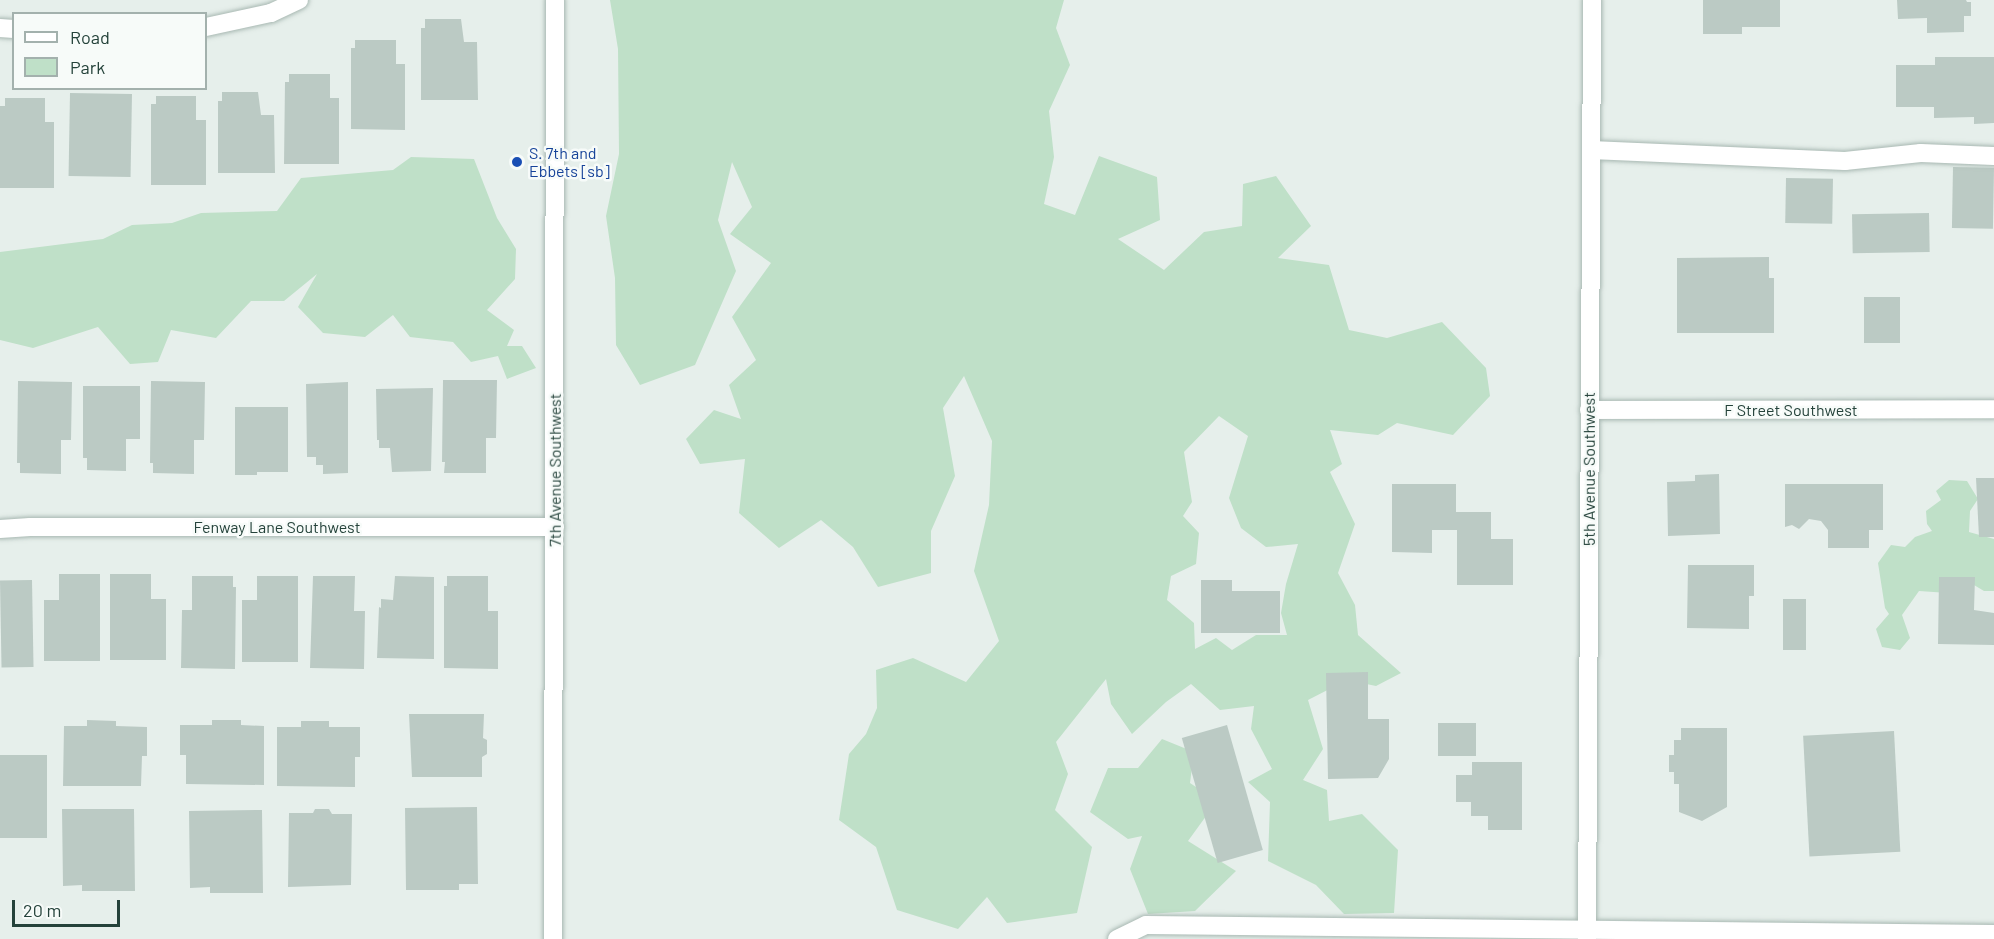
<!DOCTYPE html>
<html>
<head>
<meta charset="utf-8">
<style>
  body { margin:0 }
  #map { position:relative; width:1994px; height:939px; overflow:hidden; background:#e6efeb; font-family:Barlow,sans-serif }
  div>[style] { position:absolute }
  .green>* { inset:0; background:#bfe0c8 }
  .building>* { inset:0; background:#bbcac4; transform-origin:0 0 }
  .roads { filter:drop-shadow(0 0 2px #a8b8b2) drop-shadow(0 0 2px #a8b8b2) }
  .service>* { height:18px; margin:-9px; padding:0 9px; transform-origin:9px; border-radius:9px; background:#fff }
  .minor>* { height:18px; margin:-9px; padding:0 9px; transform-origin:9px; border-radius:9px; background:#fff }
  .tertiary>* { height:18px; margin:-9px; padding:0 9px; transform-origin:9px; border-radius:9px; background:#fff }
  .dots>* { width:16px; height:16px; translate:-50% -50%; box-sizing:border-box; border:3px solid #f7fbf9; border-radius:50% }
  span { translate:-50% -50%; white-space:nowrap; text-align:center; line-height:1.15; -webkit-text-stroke:5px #f7fbf9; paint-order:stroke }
  .transit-label { font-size:16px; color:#164399 }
  .left { translate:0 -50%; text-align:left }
  .street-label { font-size:16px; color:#24423a }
  .legend { position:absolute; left:12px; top:12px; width:195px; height:78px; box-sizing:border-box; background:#f7fbf9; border:2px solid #a3b1ad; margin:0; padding:8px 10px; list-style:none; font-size:18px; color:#24423a }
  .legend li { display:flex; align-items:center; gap:12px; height:30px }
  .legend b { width:30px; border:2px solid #a3b1ad }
  .scale { position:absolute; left:12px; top:900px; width:108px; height:27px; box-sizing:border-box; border:3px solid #24423a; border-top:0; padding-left:8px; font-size:18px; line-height:21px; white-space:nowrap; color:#24423a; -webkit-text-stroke:4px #f7fbf9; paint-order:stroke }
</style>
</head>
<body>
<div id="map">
  <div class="green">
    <div style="clip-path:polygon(evenodd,610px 0,1064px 0,1056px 28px,1070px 65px,1049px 111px,1054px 157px,1044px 204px,1075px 215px,1099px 156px,1157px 177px,1160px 220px,1118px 239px,1164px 270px,1204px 232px,1242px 226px,1243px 184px,1276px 176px,1311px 226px,1278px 258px,1329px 265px,1349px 330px,1387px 338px,1442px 322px,1486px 368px,1490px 396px,1453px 435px,1397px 423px,1378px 435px,1330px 430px,1342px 464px,1330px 472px,1355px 524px,1338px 573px,1355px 605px,1358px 635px,1401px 673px,1376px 686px,1347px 680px,1308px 700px,1323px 749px,1303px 780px,1327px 790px,1329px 821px,1362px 814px,1398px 850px,1394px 913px,1344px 914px,1316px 885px,1268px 861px,1270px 802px,1248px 782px,1272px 769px,1251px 729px,1254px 706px,1220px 710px,1191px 684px,1166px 702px,1132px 734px,1111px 704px,1106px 679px,1056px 742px,1068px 774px,1055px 810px,1092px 847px,1077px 913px,1007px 923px,987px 897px,958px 929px,897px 910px,876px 847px,839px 820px,849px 754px,866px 734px,877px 708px,876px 670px,913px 658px,966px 682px,999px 641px,974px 571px,989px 505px,992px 441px,964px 376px,943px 408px,955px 476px,931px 531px,931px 573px,878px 587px,853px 547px,821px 520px,779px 548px,739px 513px,745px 459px,700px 464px,686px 439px,714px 410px,741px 419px,729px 385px,756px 360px,732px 317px,771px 263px,730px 234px,752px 207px,732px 162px,718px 220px,736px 271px,695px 365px,640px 385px,616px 345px,615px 278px,606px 216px,619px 154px,618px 49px,610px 0,1219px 416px,1248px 436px,1229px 498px,1241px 528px,1266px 547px,1298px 544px,1286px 584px,1281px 613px,1287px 635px,1256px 635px,1232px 650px,1216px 638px,1195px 649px,1194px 623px,1167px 600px,1171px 576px,1196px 564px,1199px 533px,1183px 516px,1192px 502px,1184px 452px,1219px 416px)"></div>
    <div style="clip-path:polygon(411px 157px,474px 159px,497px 218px,516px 249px,515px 279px,487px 310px,514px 330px,507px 346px,522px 346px,536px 368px,507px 379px,498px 356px,471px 362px,453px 342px,410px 337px,393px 315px,365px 337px,323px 333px,298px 307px,317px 274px,284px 301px,251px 301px,216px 338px,171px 330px,158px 362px,130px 364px,98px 327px,33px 348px,0 340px,0 252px,103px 239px,132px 225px,172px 223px,201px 213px,277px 211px,301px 178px,393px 170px)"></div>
    <div style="clip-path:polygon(1949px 480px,1967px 481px,1978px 499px,1970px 511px,1969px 532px,1994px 539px,1994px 591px,1984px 591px,1974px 585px,1948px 593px,1919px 591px,1902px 615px,1910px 638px,1900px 650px,1882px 647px,1876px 629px,1889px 614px,1885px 608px,1878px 563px,1891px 545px,1905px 547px,1915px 537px,1932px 531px,1927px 524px,1926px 511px,1941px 500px,1936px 491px)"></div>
    <div style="clip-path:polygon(1162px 739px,1194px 752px,1190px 783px,1217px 801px,1188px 841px,1236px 871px,1195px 911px,1148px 914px,1130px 869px,1142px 836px,1128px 839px,1090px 812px,1108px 768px,1138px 768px)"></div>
  </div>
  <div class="building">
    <div style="clip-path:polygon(1703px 0,1780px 0,1780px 27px,1742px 27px,1742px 34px,1703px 34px)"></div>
    <div style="clip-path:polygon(1897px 0,1966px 0,1967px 2px,1971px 2px,1971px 16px,1964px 16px,1964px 32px,1927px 33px,1927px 18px,1898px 19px)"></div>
    <div style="clip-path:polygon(425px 19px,461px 19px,464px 42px,477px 42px,478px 100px,421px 100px,421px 28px,425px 28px)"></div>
    <div style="clip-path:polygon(355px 40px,396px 40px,396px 64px,405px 64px,405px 130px,351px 129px,351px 48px,355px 48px)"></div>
    <div style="clip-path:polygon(1935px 57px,1994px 57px,1994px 123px,1974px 124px,1974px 117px,1934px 118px,1934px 107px,1896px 107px,1896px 65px,1935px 65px)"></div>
    <div style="clip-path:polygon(289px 74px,330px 74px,330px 98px,339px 98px,339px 164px,284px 164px,285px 82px,289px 82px)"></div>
    <div style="clip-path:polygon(222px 92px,258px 92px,261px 115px,274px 115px,275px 173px,218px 173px,218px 101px,222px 101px)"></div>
    <div style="left:70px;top:93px;width:62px;height:83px;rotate:1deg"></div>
    <div style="clip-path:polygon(156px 96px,196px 96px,196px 120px,206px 120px,206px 185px,151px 185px,151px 104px,156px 104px)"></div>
    <div style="clip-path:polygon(5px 98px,45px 98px,45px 122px,54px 122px,54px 188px,0 188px,0 106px,5px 106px)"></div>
    <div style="left:1953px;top:167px;width:41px;height:61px;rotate:1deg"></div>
    <div style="left:1786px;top:178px;width:47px;height:45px;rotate:1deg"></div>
    <div style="left:1929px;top:213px;width:39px;height:77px;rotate:89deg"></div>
    <div style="clip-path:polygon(1769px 257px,1769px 278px,1774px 278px,1774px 333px,1677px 333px,1677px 258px)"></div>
    <div style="left:1900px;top:297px;width:46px;height:36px;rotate:90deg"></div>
    <div style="clip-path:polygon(443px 380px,497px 380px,496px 438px,486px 438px,486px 473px,444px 473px,445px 462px,442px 462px)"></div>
    <div style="clip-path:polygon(18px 381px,72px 382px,71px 440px,61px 440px,61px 474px,20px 473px,20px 463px,17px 463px)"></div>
    <div style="clip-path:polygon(151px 381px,205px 382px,204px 440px,194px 440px,194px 474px,153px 473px,153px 463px,150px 463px)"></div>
    <div style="clip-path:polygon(348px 382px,348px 473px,323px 474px,323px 465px,316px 465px,316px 457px,307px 457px,306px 384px)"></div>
    <div style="clip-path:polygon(83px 386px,140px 386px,140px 439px,126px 439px,126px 471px,87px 470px,87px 458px,83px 458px)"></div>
    <div style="clip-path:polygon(433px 388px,431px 471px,392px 472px,390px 448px,379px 448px,379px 440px,377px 440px,376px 389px)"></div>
    <div style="clip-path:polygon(235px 407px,288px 407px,288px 472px,257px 472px,257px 475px,235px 475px)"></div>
    <div style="clip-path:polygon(1719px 474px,1720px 534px,1668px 536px,1667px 482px,1695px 481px,1695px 475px)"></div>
    <div style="clip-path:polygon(1976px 478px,1994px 478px,1994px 537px,1979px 537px)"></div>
    <div style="clip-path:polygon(1392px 484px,1456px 484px,1456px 512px,1491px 512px,1491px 539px,1513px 539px,1513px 585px,1457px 585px,1457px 530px,1432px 530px,1432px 553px,1392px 552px)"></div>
    <div style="clip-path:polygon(1785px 484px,1883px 484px,1883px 530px,1869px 530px,1869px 548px,1828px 548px,1828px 530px,1821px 521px,1809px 519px,1799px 529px,1792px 525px,1785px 527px)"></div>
    <div style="clip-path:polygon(1688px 565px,1754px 565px,1754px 596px,1749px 596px,1749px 629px,1687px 628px)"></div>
    <div style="clip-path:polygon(59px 574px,100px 574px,100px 661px,44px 661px,44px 600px,59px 600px)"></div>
    <div style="clip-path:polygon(110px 574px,151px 574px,151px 599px,166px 599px,166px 660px,110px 660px)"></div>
    <div style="clip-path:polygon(192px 576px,233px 576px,233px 587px,236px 587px,235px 669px,181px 668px,182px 610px,192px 610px)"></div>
    <div style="clip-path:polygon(257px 576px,298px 576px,298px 662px,242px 662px,242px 600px,257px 600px)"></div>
    <div style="clip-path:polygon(313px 576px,355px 576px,354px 611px,365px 611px,364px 669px,310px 668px)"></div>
    <div style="clip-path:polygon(395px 576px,434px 577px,434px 659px,377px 658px,379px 607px,381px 608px,381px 599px,393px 600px)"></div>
    <div style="clip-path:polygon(447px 576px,488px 576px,488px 611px,498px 611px,498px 669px,444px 668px,444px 586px,447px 586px)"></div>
    <div style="clip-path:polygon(1939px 577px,1975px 577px,1974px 610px,1994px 613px,1994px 645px,1938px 644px)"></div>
    <div style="left:32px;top:580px;width:87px;height:32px;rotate:89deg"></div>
    <div style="clip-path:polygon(1201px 580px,1232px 580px,1232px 591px,1280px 591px,1280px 633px,1201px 633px)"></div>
    <div style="left:1783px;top:599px;width:23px;height:51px"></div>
    <div style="clip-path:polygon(1368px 672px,1368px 719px,1389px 719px,1389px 759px,1378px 778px,1328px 779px,1326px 673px)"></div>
    <div style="clip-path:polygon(409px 714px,484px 714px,483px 738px,487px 740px,487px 754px,482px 757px,482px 777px,412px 777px)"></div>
    <div style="clip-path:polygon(87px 720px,116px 721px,116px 726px,147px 727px,147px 756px,142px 756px,141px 786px,63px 786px,64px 726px,87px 726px)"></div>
    <div style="clip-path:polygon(212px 720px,241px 720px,241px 725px,264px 726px,264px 785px,186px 784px,186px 755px,180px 755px,180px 725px,212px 725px)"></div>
    <div style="clip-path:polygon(301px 721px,329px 721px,329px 727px,360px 727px,360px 757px,355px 757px,355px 787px,277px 786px,277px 727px,301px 727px)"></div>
    <div style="left:1438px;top:723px;width:38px;height:33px"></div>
    <div style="left:1227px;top:725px;width:130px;height:47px;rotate:74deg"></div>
    <div style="clip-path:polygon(1681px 728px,1727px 728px,1727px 807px,1702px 821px,1679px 812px,1679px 784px,1674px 784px,1674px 772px,1669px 772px,1669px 755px,1674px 755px,1674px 740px,1681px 740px)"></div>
    <div style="left:1894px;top:731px;width:121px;height:91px;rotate:87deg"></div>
    <div style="left:47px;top:755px;width:83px;height:47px;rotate:90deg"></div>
    <div style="clip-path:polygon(1472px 762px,1522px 762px,1522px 830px,1488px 830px,1488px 816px,1471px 816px,1471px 802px,1456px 802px,1456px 775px,1472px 775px)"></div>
    <div style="clip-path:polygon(477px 807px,478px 884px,459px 884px,459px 890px,406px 890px,405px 808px)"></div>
    <div style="clip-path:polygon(62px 809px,134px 809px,135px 891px,82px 891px,82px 885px,63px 886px)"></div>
    <div style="clip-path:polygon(315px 809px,329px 809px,332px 814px,352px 814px,351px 885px,288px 887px,289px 813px,313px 813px)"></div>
    <div style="clip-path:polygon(262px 810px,263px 893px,210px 893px,210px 887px,190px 888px,189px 811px)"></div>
  </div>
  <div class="roads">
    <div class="service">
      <div style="left:1591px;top:150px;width:254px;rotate:2.5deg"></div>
      <div style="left:1845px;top:161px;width:76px;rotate:-6deg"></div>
      <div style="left:1921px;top:153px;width:73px;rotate:2.4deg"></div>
    </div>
    <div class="minor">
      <div style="left:206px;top:27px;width:66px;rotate:-12.2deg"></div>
      <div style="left:271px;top:13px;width:31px;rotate:-25deg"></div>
      <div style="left:0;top:28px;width:14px;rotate:4deg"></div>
      <div style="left:1589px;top:410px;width:405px;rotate:-0.1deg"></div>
      <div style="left:0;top:529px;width:30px;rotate:-4deg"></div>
      <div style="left:30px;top:527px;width:525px"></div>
      <div style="left:1117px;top:939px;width:32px;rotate:-26deg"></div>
      <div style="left:1146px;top:925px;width:848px;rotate:0.61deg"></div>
      <div style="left:1587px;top:939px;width:939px;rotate:-89.69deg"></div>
    </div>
    <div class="tertiary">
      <div style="left:553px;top:939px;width:939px;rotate:-89.88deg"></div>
    </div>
  </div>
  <div class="dots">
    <div style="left:517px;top:162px;background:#1a4fb4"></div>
  </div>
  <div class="transit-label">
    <span class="left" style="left:529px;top:162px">S. 7th and<br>Ebbets [sb]</span>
  </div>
  <div class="street-label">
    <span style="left:1791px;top:410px">F Street Southwest</span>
    <span style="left:1589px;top:469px;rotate:-90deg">5th Avenue Southwest</span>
    <span style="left:555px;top:470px;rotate:-90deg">7th Avenue Southwest</span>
    <span style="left:277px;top:527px">Fenway Lane Southwest</span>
  </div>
  <ul class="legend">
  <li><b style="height:8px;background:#fff"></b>Road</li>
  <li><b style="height:16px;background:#bfe0c8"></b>Park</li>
  </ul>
  <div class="scale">20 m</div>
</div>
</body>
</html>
